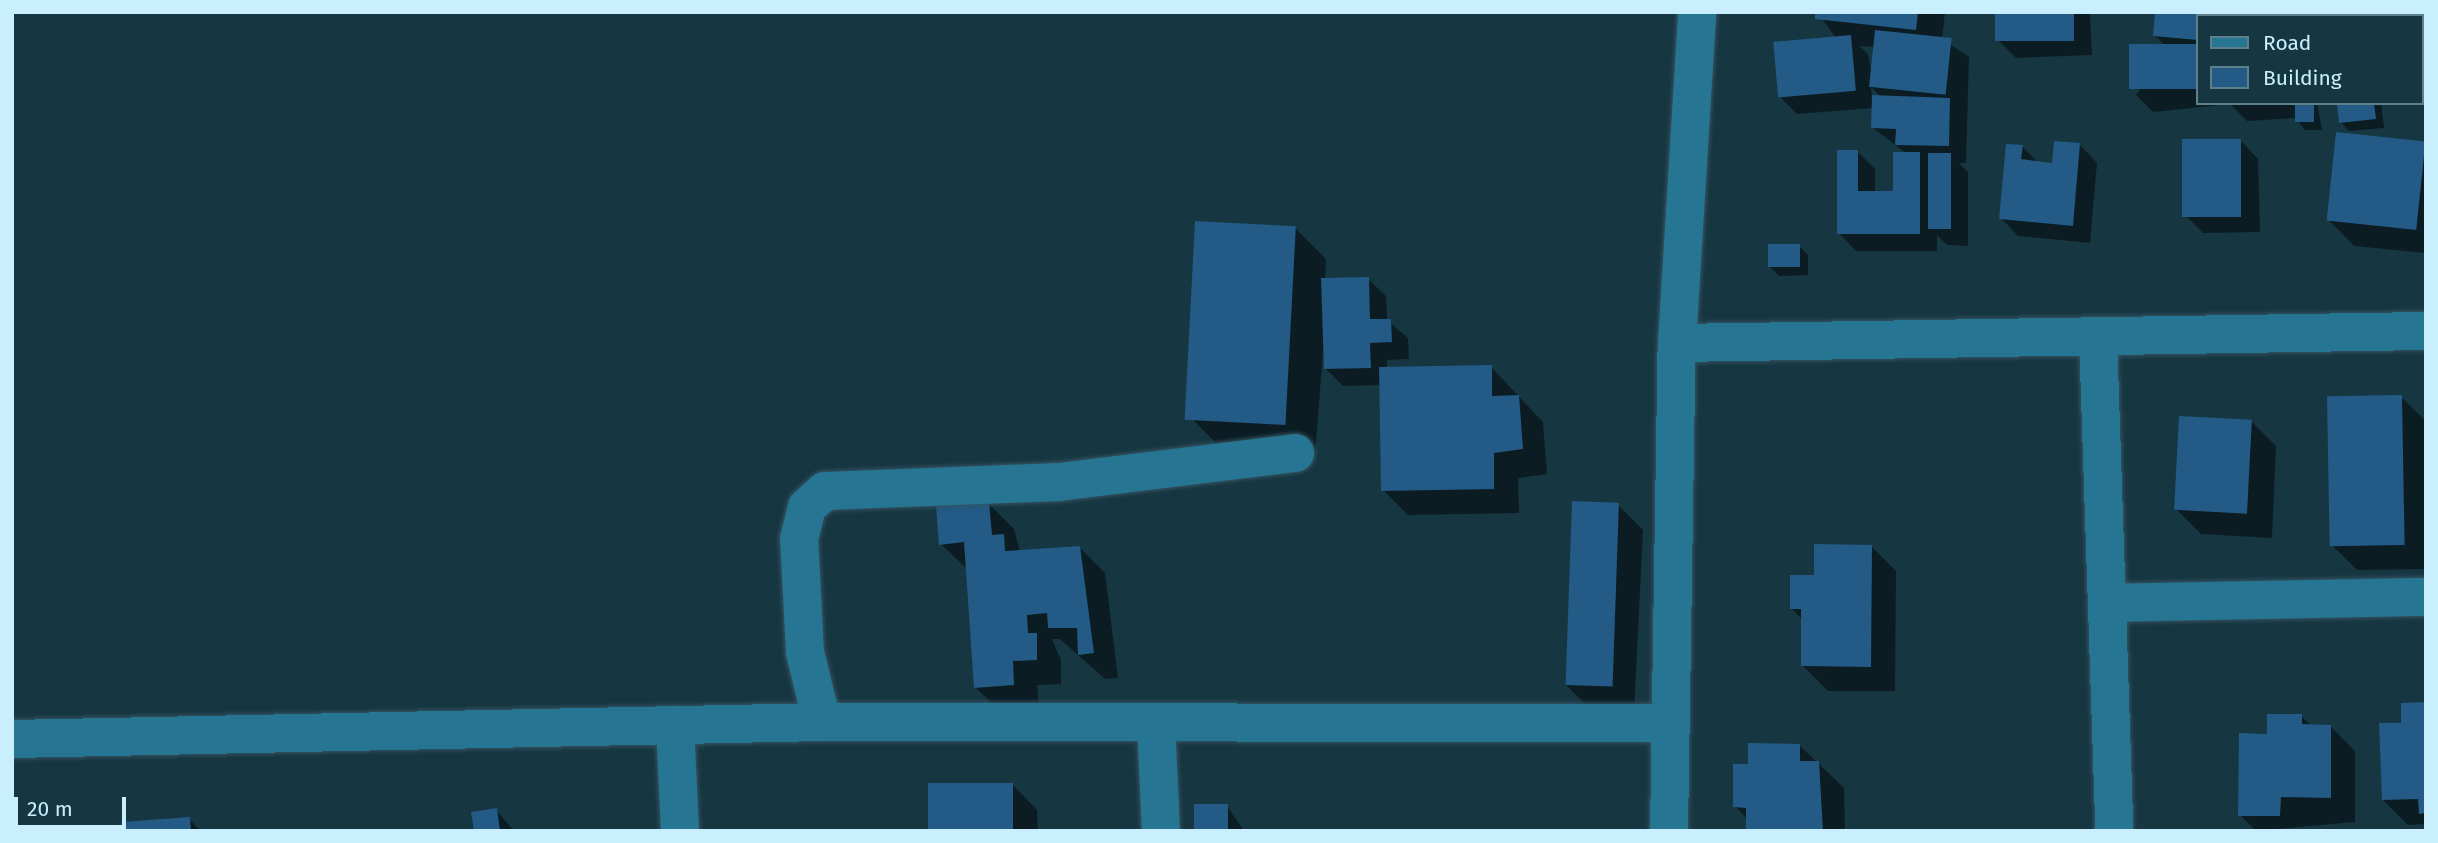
<!DOCTYPE html>
<html>
<head>
<meta charset="utf-8">
<style>
  body { margin:0 }
  #map { position:relative; width:2438px; height:843px; overflow:hidden; background:#163642; font-family:"Fira Sans",sans-serif }
  div>[style] { position:absolute }
  .shadow>* { inset:0; background:#0007 }
  .building>* { inset:0; background:#235a86; transform-origin:0 0 }
  .roads { filter:drop-shadow(0 0 2px #345360) drop-shadow(0 0 2px #345360) }
  .street>* { height:38px; margin:-19px; padding:0 19px; transform-origin:19px; border-radius:19px; background:#267693 }
  span { translate:-50% -50%; white-space:nowrap; text-align:center; line-height:1.15; -webkit-text-stroke:5px #163642; paint-order:stroke }
  .frame { position:absolute; inset:0; border:14px solid #c9eefe; pointer-events:none }
  .legend { position:absolute; left:2196px; top:14px; width:228px; height:91px; box-sizing:border-box; background:#163642; border:2px solid #5e808d; margin:0; padding:9px 12px; list-style:none; font-size:21px; color:#c9eefe }
  .legend li { display:flex; align-items:center; gap:14px; height:35px }
  .legend b { width:35px; border:2px solid #5e808d }
  .scale { position:absolute; left:14px; top:797px; width:112px; height:32px; box-sizing:border-box; border:4px solid #c9eefe; border-top:0; padding-left:9px; font-size:21px; line-height:24px; white-space:nowrap; color:#c9eefe; -webkit-text-stroke:5px #163642; paint-order:stroke }
</style>
</head>
<body>
<div id="map">
  <div class="shadow">
    <div style="clip-path:polygon(evenodd,1817px 12px,1945px 12px,1942px 39px,1969px 57px,1966px 163px,1959px 163px,1968px 172px,1968px 246px,1947px 245px,1937px 235px,1937px 251px,1856px 251px,1839px 233px,1857px 151px,1875px 169px,1875px 193px,1895px 192px,1907px 154px,1873px 128px,1873px 108px,1797px 114px,1779px 96px,1836px 38px,1817px 12px,1859px 46px,1875px 47px,1872px 75px,1868px 54px,1859px 46px,1817px 12px,1871px 87px,1881px 97px,1872px 97px,1871px 87px)"></div>
    <div style="clip-path:polygon(1997px 12px,2090px 12px,2092px 55px,2016px 58px,1998px 40px)"></div>
    <div style="clip-path:polygon(2157px 12px,2265px 12px,2198px 16px,2198px 103px,2221px 105px,2153px 112px,2136px 95px,2168px 48px,2155px 36px)"></div>
    <div style="clip-path:polygon(2281px 12px,2304px 12px,2304px 13px,2283px 14px)"></div>
    <div style="clip-path:polygon(2336px 12px,2383px 12px,2383px 16px)"></div>
    <div style="clip-path:polygon(2385px 12px,2426px 12px,2426px 19px,2422px 16px)"></div>
    <div style="clip-path:polygon(2229px 103px,2317px 103px,2322px 130px,2305px 130px,2296px 118px,2247px 121px)"></div>
    <div style="clip-path:polygon(2339px 103px,2381px 103px,2384px 128px,2349px 131px,2341px 122px)"></div>
    <div style="clip-path:polygon(2241px 141px,2258px 159px,2260px 232px,2203px 233px,2186px 216px)"></div>
    <div style="clip-path:polygon(2426px 143px,2426px 253px,2354px 246px,2329px 220px)"></div>
    <div style="clip-path:polygon(2080px 145px,2097px 163px,2090px 243px,2018px 236px,2001px 218px,2022px 146px,2039px 163px,2053px 164px)"></div>
    <div style="clip-path:polygon(1196px 222px,1295px 228px,1326px 259px,1325px 280px,1368px 279px,1386px 296px,1387px 320px,1408px 338px,1409px 359px,1387px 360px,1387px 369px,1491px 367px,1543px 422px,1547px 474px,1518px 478px,1519px 513px,1408px 515px,1383px 490px,1381px 385px,1343px 386px,1325px 368px,1324px 339px,1315px 455px,1224px 451px,1193px 420px)"></div>
    <div style="clip-path:polygon(1799px 246px,1808px 255px,1808px 275px,1779px 276px,1770px 267px)"></div>
    <div style="clip-path:polygon(2401px 397px,2426px 421px,2426px 569px,2357px 570px,2332px 545px)"></div>
    <div style="clip-path:polygon(2251px 421px,2276px 446px,2272px 538px,2201px 534px,2176px 509px)"></div>
    <div style="clip-path:polygon(989px 504px,1014px 529px,1020px 552px,1080px 548px,1105px 573px,1118px 678px,1105px 679px,1060px 639px,1052px 639px,1061px 660px,1061px 684px,1037px 685px,1039px 709px,1001px 712px,975px 687px,967px 569px,941px 544px)"></div>
    <div style="clip-path:polygon(1618px 505px,1643px 530px,1634px 712px,1591px 710px,1566px 685px)"></div>
    <div style="clip-path:polygon(1871px 546px,1896px 571px,1895px 691px,1828px 691px,1803px 666px,1803px 620px,1792px 609px,1816px 577px)"></div>
    <div style="clip-path:polygon(2426px 703px,2426px 824px,2408px 825px,2383px 800px,2403px 724px)"></div>
    <div style="clip-path:polygon(2301px 716px,2312px 726px,2330px 726px,2355px 751px,2355px 822px,2256px 831px,2240px 815px,2269px 736px)"></div>
    <div style="clip-path:polygon(1799px 745px,1844px 788px,1845px 831px,1748px 831px,1748px 820px,1735px 806px)"></div>
    <div style="clip-path:polygon(1012px 784px,1037px 810px,1038px 831px,928px 831px)"></div>
    <div style="clip-path:polygon(1227px 806px,1244px 831px,1195px 831px)"></div>
    <div style="clip-path:polygon(496px 810px,514px 831px,476px 831px)"></div>
    <div style="clip-path:polygon(189px 819px,201px 831px,121px 831px)"></div>
  </div>
  <div class="building">
    <div style="clip-path:polygon(1815px 12px,1918px 12px,1916px 30px,1815px 19px)"></div>
    <div style="left:1995px;top:12px;width:79px;height:29px"></div>
    <div style="clip-path:polygon(2155px 12px,2239px 12px,2198px 16px,2198px 40px,2153px 36px)"></div>
    <div style="left:1875px;top:30px;width:77px;height:57px;rotate:6deg"></div>
    <div style="left:1851px;top:35px;width:56px;height:78px;rotate:85deg"></div>
    <div style="left:2198px;top:44px;width:45px;height:69px;rotate:90deg"></div>
    <div style="clip-path:polygon(1872px 95px,1950px 98px,1949px 146px,1895px 145px,1896px 129px,1871px 128px)"></div>
    <div style="left:2295px;top:103px;width:19px;height:19px"></div>
    <div style="clip-path:polygon(2337px 103px,2374px 103px,2376px 119px,2339px 123px)"></div>
    <div style="left:2336px;top:132px;width:90px;height:89px;rotate:6deg"></div>
    <div style="left:2182px;top:139px;width:59px;height:78px"></div>
    <div style="clip-path:polygon(2054px 141px,2080px 143px,2073px 226px,1999px 219px,2006px 144px,2023px 145px,2021px 159px,2052px 163px)"></div>
    <div style="clip-path:polygon(1837px 150px,1858px 150px,1858px 191px,1893px 191px,1893px 152px,1920px 152px,1920px 234px,1837px 234px)"></div>
    <div style="left:1928px;top:153px;width:23px;height:76px"></div>
    <div style="left:1195px;top:221px;width:101px;height:199px;rotate:3deg"></div>
    <div style="left:1800px;top:244px;width:23px;height:32px;rotate:90deg"></div>
    <div style="clip-path:polygon(1369px 277px,1370px 319px,1391px 319px,1392px 342px,1370px 343px,1371px 368px,1324px 369px,1321px 278px)"></div>
    <div style="clip-path:polygon(1492px 365px,1492px 396px,1519px 395px,1523px 449px,1494px 453px,1494px 489px,1381px 491px,1379px 367px)"></div>
    <div style="left:2402px;top:395px;width:150px;height:75px;rotate:89deg"></div>
    <div style="left:2179px;top:416px;width:73px;height:94px;rotate:3deg"></div>
    <div style="left:1572px;top:501px;width:47px;height:184px;rotate:2deg"></div>
    <div style="clip-path:polygon(989px 502px,992px 535px,1004px 534px,1005px 551px,1080px 546px,1094px 653px,1078px 655px,1077px 628px,1048px 628px,1047px 613px,1027px 615px,1028px 633px,1037px 633px,1037px 660px,1013px 661px,1014px 685px,974px 688px,964px 542px,939px 545px,936px 506px)"></div>
    <div style="clip-path:polygon(1814px 544px,1872px 545px,1871px 667px,1801px 666px,1801px 609px,1790px 609px,1790px 575px,1814px 575px)"></div>
    <div style="clip-path:polygon(2426px 702px,2426px 813px,2419px 814px,2418px 799px,2382px 800px,2379px 723px,2401px 723px,2401px 703px)"></div>
    <div style="clip-path:polygon(2267px 714px,2302px 714px,2302px 724px,2331px 725px,2331px 798px,2281px 797px,2280px 816px,2238px 816px,2239px 733px,2267px 734px)"></div>
    <div style="clip-path:polygon(1748px 743px,1800px 744px,1800px 761px,1819px 761px,1823px 831px,1746px 831px,1746px 808px,1733px 807px,1733px 764px,1748px 764px)"></div>
    <div style="left:928px;top:783px;width:85px;height:48px"></div>
    <div style="left:1194px;top:804px;width:34px;height:27px"></div>
    <div style="clip-path:polygon(497px 808px,500px 831px,474px 831px,471px 812px)"></div>
    <div style="clip-path:polygon(190px 817px,191px 831px,119px 831px,122px 822px)"></div>
  </div>
  <div class="roads">
    <div class="street">
      <div style="left:2098px;top:336px;width:495px;rotate:88.1deg"></div>
      <div style="left:1677px;top:343px;width:749px;rotate:-0.92deg"></div>
      <div style="left:2107px;top:603px;width:319px;rotate:-1.1deg"></div>
      <div style="left:822px;top:722px;width:72px;rotate:-103.7deg"></div>
      <div style="left:805px;top:652px;width:113px;rotate:-93deg"></div>
      <div style="left:799px;top:539px;width:33px;rotate:-76deg"></div>
      <div style="left:807px;top:507px;width:24px;rotate:-42deg"></div>
      <div style="left:825px;top:491px;width:234px;rotate:-2.2deg"></div>
      <div style="left:1059px;top:482px;width:238px;rotate:-7deg"></div>
      <div style="left:1156px;top:722px;width:109px;rotate:87.4deg"></div>
      <div style="left:675px;top:725px;width:106px;rotate:87.3deg"></div>
      <div style="left:12px;top:739px;width:810px;rotate:-1.2deg"></div>
      <div style="left:822px;top:722px;width:847px;rotate:0.07deg"></div>
      <div style="left:1669px;top:831px;width:488px;rotate:-89.1deg"></div>
      <div style="left:1677px;top:343px;width:332px;rotate:-86.5deg"></div>
    </div>
  </div>
  <div class="frame"></div>
  <ul class="legend">
  <li><b style="height:9px;background:#267693"></b>Road</li>
  <li><b style="height:19px;background:#235a86"></b>Building</li>
  </ul>
  <div class="scale">20 m</div>
</div>
</body>
</html>
